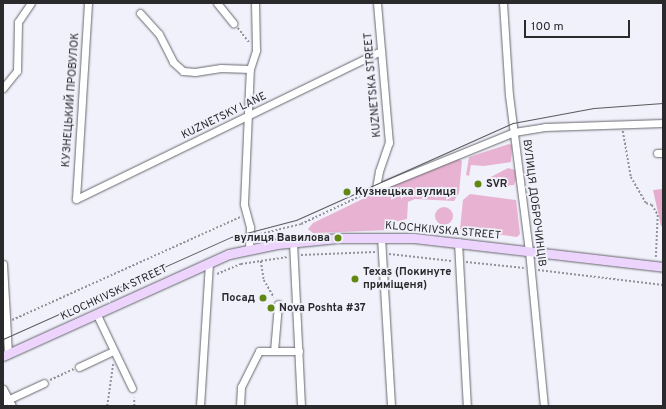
<!DOCTYPE html>
<html>
<head>
<meta charset="utf-8">
<style>
  body { margin:0 }
  #map { position:relative; width:666px; height:409px; overflow:hidden; background:#f0f1fa; font-family:Overpass,sans-serif }
  div>[style] { position:absolute }
  .green>* { inset:0; background:#e8b3d2 }
  .round { border-radius:50% }
  .forest>* { inset:0; background:#e6acce }
  .path>* { height:1.5px; margin-top:-0.75px; transform-origin:0; background:repeating-linear-gradient(90deg,#93949a 0 2px,transparent 0 4px) }
  .roads { filter:drop-shadow(0 0 1px #66676e) drop-shadow(0 0 1px #66676e) }
  .minor>* { height:7px; margin:-3.5px; padding:0 3.5px; transform-origin:3.5px; border-radius:3.5px; background:#fff }
  .major>* { height:9px; margin:-4.5px; padding:0 4.5px; transform-origin:4.5px; border-radius:4.5px; background:#edd4fd }
  .tram>* { height:1px; margin:-0.5px; padding:0 0.5px; transform-origin:0.5px; border-radius:0.5px; background:#5a5b5f }
  .dots>* { width:11px; height:11px; translate:-50% -50%; box-sizing:border-box; border:2px solid #f0f1fa; border-radius:50% }
  span { translate:-50% -50%; white-space:nowrap; text-align:center; line-height:1.15; -webkit-text-stroke:3.5px #f0f1fa; paint-order:stroke }
  .street-label { font-size:11px; color:#2a2a2d }
  .poi-label { font-size:11px; color:#2a2a2d; font-weight:700 }
  .left { translate:0 -50%; text-align:left }
  .right { translate:-100% -50%; text-align:right }
  .frame { position:absolute; inset:0; border:4px solid #2a2a2d; pointer-events:none }
  .scale { position:absolute; left:524px; top:20px; width:106px; height:18px; box-sizing:border-box; border:2px solid #2a2a2d; border-top:0; padding-left:5px; font-size:12px; line-height:14px; white-space:nowrap; color:#2a2a2d; -webkit-text-stroke:3px #f0f1fa; paint-order:stroke }
</style>
</head>
<body>
<div id="map">
  <div class="green">
    <div style="clip-path:polygon(509px 144px,512px 145px,511px 162px,484px 166px,471px 165px,469px 176px,466px 175px,469px 157px)"></div>
    <div style="clip-path:polygon(459px 159px,462px 161px,459px 193px,454px 201px,415px 199px,408px 202px,407px 219px,394px 222px,390px 230px,313px 233px,308px 229px,313px 223px,375px 193px)"></div>
    <div style="clip-path:polygon(508px 168px,515px 170px,516px 179px,514px 185px,504px 186px,498px 180px,487px 179px)"></div>
    <div style="clip-path:polygon(470px 194px,516px 200px,520px 234px,517px 237px,460px 229px,463px 200px)"></div>
    <div class="round" style="left:435px;top:207px;width:18px;height:18px"></div>
  </div>
  <div class="forest">
    <div style="clip-path:polygon(663px 189px,663px 226px,661px 226px,653px 190px)"></div>
  </div>
  <div class="path">
    <div style="left:238px;top:28px;width:18px;rotate:52deg"></div>
    <div style="left:623px;top:131px;width:47px;rotate:80.1deg"></div>
    <div style="left:631px;top:177px;width:30px;rotate:60deg"></div>
    <div style="left:646px;top:203px;width:6px;rotate:18deg"></div>
    <div style="left:652px;top:205px;width:12px;rotate:59deg"></div>
    <div style="left:658px;top:215px;width:44px;rotate:92.6deg"></div>
    <div style="left:256px;top:235px;width:46px;rotate:-13.7deg"></div>
    <div style="left:301px;top:224px;width:77px;rotate:-25.2deg"></div>
    <div style="left:389px;top:254px;width:63px;rotate:6.3deg"></div>
    <div style="left:301px;top:255px;width:74px;rotate:-2.3deg"></div>
    <div style="left:261px;top:261px;width:19px;rotate:81deg"></div>
    <div style="left:264px;top:280px;width:20px;rotate:60deg"></div>
    <div style="left:466px;top:262px;width:58px;rotate:5.9deg"></div>
    <div style="left:538px;top:270px;width:126px;rotate:6.8deg"></div>
    <div style="left:217px;top:274px;width:26px;rotate:-23deg"></div>
    <div style="left:241px;top:264px;width:47px;rotate:-8.7deg"></div>
    <div style="left:12px;top:320px;width:250px;rotate:-24.3deg"></div>
    <div style="left:50px;top:380px;width:26px;rotate:-25deg"></div>
    <div style="left:107px;top:406px;width:42px;rotate:-81.9deg"></div>
    <div style="left:134px;top:406px;width:8px;rotate:-90deg"></div>
  </div>
  <div class="roads">
    <div class="minor">
      <div style="left:88px;top:3px;width:196px;rotate:93.5deg"></div>
      <div style="left:76px;top:199px;width:339px;rotate:-25.9deg"></div>
      <div style="left:217px;top:3px;width:26px;rotate:51deg"></div>
      <div style="left:377px;top:3px;width:140px;rotate:85.1deg"></div>
      <div style="left:389px;top:142px;width:31px;rotate:109deg"></div>
      <div style="left:379px;top:171px;width:17px;rotate:100deg"></div>
      <div style="left:376px;top:188px;width:149px;rotate:-22.1deg"></div>
      <div style="left:514px;top:132px;width:31px;rotate:-9deg"></div>
      <div style="left:545px;top:127px;width:118px;rotate:-1.9deg"></div>
      <div style="left:503px;top:3px;width:92px;rotate:86.3deg"></div>
      <div style="left:509px;top:95px;width:157px;rotate:82.7deg"></div>
      <div style="left:529px;top:251px;width:156px;rotate:84.5deg"></div>
      <div style="left:140px;top:13px;width:28px;rotate:48deg"></div>
      <div style="left:159px;top:34px;width:31px;rotate:63deg"></div>
      <div style="left:173px;top:62px;width:13px;rotate:42deg"></div>
      <div style="left:183px;top:71px;width:12px;rotate:5deg"></div>
      <div style="left:195px;top:72px;width:26px;rotate:-9deg"></div>
      <div style="left:221px;top:68px;width:29px;rotate:2deg"></div>
      <div style="left:3px;top:88px;width:22px;rotate:-51deg"></div>
      <div style="left:17px;top:71px;width:49px;rotate:-88.8deg"></div>
      <div style="left:18px;top:22px;width:23px;rotate:-56deg"></div>
      <div style="left:657px;top:153px;width:6px"></div>
      <div style="left:381px;top:237px;width:169px;rotate:86.6deg"></div>
      <div style="left:293px;top:242px;width:164px;rotate:87.2deg"></div>
      <div style="left:458px;top:242px;width:164px;rotate:86.9deg"></div>
      <div style="left:249px;top:248px;width:21px;rotate:-87deg"></div>
      <div style="left:250px;top:227px;width:24px;rotate:-105deg"></div>
      <div style="left:244px;top:204px;width:135px;rotate:-87.5deg"></div>
      <div style="left:250px;top:69px;width:20px;rotate:-72deg"></div>
      <div style="left:256px;top:50px;width:47px;rotate:-91.2deg"></div>
      <div style="left:3px;top:264px;width:90px;rotate:86.8deg"></div>
      <div style="left:97px;top:315px;width:81px;rotate:64.4deg"></div>
      <div style="left:274px;top:351px;width:25px"></div>
      <div style="left:79px;top:367px;width:38px;rotate:-25deg"></div>
      <div style="left:3px;top:389px;width:19px;rotate:62deg"></div>
      <div style="left:3px;top:402px;width:45px;rotate:-24.9deg"></div>
      <div style="left:200px;top:406px;width:143px;rotate:-86.4deg"></div>
      <div style="left:240px;top:406px;width:19px;rotate:-87deg"></div>
      <div style="left:241px;top:387px;width:40px;rotate:-63.4deg"></div>
      <div style="left:259px;top:351px;width:15px"></div>
      <div style="left:274px;top:351px;width:47px;rotate:-85.1deg"></div>
    </div>
    <div class="major">
      <div style="left:3px;top:356px;width:248px;rotate:-24.3deg"></div>
      <div style="left:229px;top:254px;width:49px;rotate:-11.8deg"></div>
      <div style="left:277px;top:244px;width:61px;rotate:-5.6deg"></div>
      <div style="left:338px;top:238px;width:76px"></div>
      <div style="left:414px;top:238px;width:251px;rotate:6.6deg"></div>
    </div>
  </div>
  <div class="tram">
    <div style="left:3px;top:339px;width:250px;rotate:-24.1deg"></div>
    <div style="left:231px;top:237px;width:67px;rotate:-14.7deg"></div>
    <div style="left:296px;top:220px;width:238px;rotate:-24.1deg"></div>
    <div style="left:513px;top:123px;width:82px;rotate:-10.5deg"></div>
    <div style="left:594px;top:108px;width:69px;rotate:-4.1deg"></div>
  </div>
  <div class="dots">
    <div style="left:478px;top:184px;background:#608813"></div>
    <div style="left:347px;top:192px;background:#608813"></div>
    <div style="left:338px;top:238px;background:#608813"></div>
    <div style="left:355px;top:279px;background:#608813"></div>
    <div style="left:263px;top:298px;background:#608813"></div>
    <div style="left:271px;top:308px;background:#608813"></div>
  </div>
  <div class="street-label">
    <span style="left:373px;top:85px;rotate:-95deg">KUZNETSKA STREET</span>
    <span style="left:71px;top:100px;rotate:-86deg">КУЗНЕЦЬКИЙ ПРОВУЛОК</span>
    <span style="left:224px;top:116px;rotate:-26deg">KUZNETSKY LANE</span>
    <span style="left:534px;top:203px;rotate:83deg">ВУЛИЦЯ ДОБРОЧИНЦІВ</span>
    <span style="left:443px;top:231px;rotate:5deg">KLOCHKIVSKA STREET</span>
    <span style="left:114px;top:293px;rotate:-25deg">KLOCHKIVSKA STREET</span>
  </div>
  <div class="poi-label">
    <span class="left" style="left:486px;top:184px">SVR</span>
    <span class="left" style="left:355px;top:192px">Кузнецька вулиця</span>
    <span class="right" style="left:330px;top:238px">вулиця Вавилова</span>
    <span class="left" style="left:363px;top:279px">Texas (Покинуте<br>приміщеня)</span>
    <span class="right" style="left:255px;top:298px">Посад</span>
    <span class="left" style="left:279px;top:308px">Nova Poshta #37</span>
  </div>
  <div class="frame"></div>
  <div class="scale">100 m</div>
</div>
</body>
</html>
